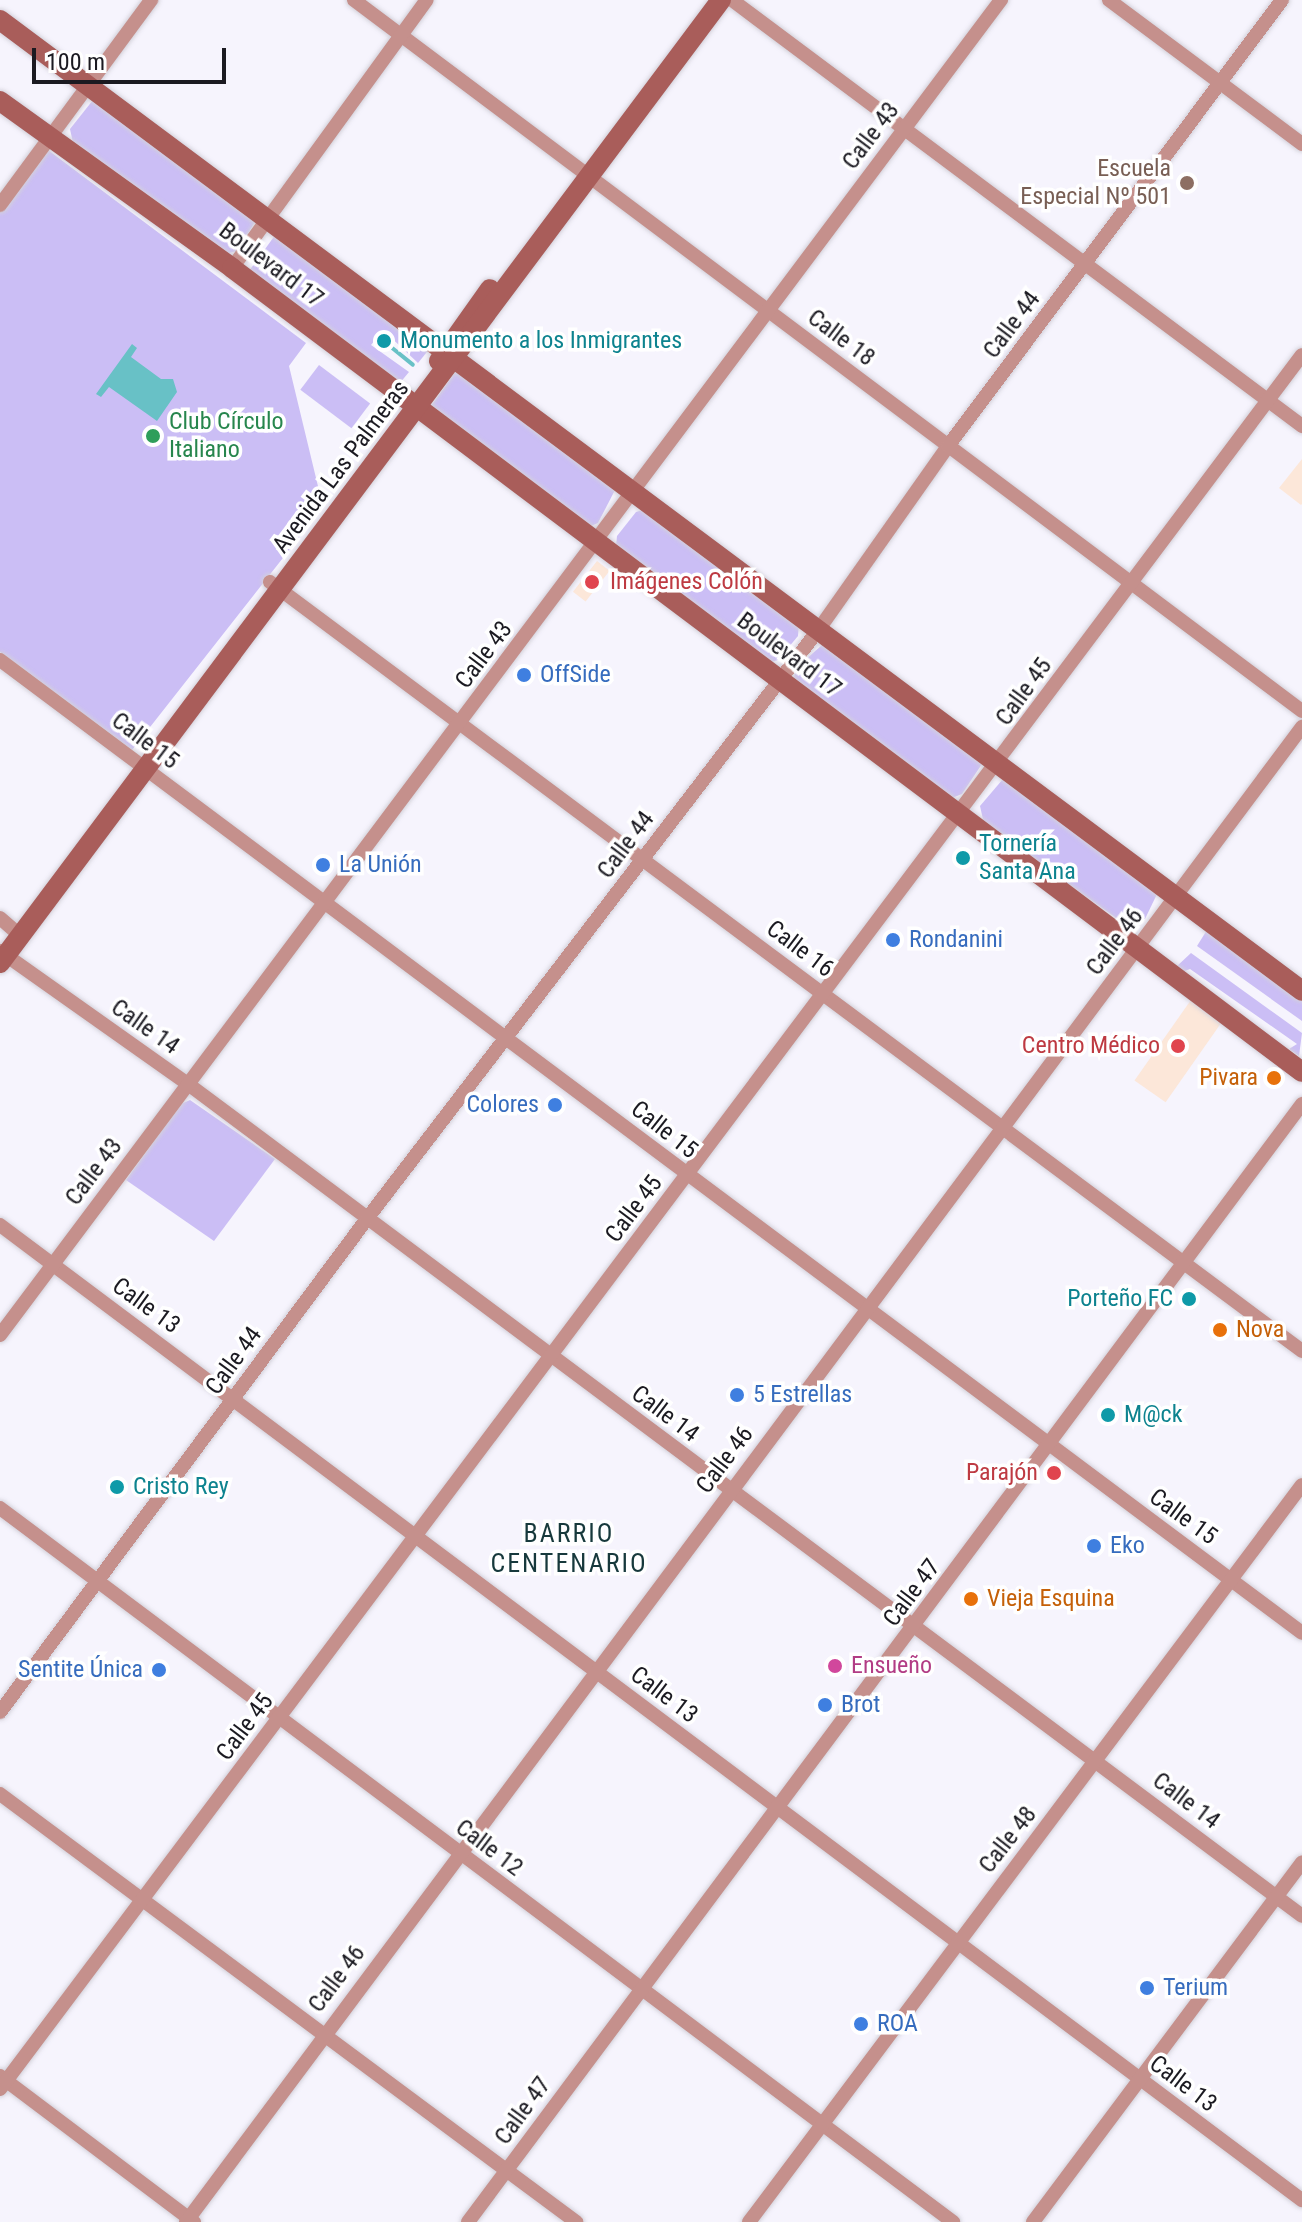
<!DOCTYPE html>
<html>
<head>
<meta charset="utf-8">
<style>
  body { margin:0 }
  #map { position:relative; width:1302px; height:2222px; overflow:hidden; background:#f6f4fd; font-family:"Roboto Condensed",sans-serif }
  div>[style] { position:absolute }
  .medical>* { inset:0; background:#fce7d9; transform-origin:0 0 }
  .green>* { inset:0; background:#cbbef5; transform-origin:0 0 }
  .water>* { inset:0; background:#68c1c6 }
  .stream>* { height:4px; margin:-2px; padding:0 2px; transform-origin:2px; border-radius:2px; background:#68c1c6 }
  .roads { filter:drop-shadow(0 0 2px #d3d1da) drop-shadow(0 0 2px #d3d1da) }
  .street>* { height:14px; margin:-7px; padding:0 7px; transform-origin:7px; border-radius:7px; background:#c5908c }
  .secondary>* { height:20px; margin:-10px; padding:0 10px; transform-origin:10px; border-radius:10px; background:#a95d5a }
  .dots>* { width:22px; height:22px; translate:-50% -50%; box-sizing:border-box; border:4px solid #fff; border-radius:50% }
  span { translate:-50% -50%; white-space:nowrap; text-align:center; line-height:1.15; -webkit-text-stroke:7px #fff; paint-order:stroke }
  .street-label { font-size:24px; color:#1b1a21 }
  .education-label { font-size:24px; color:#785e54 }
  .right { translate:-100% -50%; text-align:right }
  .culture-label { font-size:24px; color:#0d838f }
  .left { translate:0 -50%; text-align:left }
  .leisure-label { font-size:24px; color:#27864d }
  .health-label { font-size:24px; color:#be3a42 }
  .shop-label { font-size:24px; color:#366cbe }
  .food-label { font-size:24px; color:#c56008 }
  .hotel-label { font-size:24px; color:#b23c85 }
  .neighbourhood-label { font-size:26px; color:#17393c; letter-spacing:2px }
  .scale { position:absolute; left:32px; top:48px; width:194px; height:36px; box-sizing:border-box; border:4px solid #1b1a21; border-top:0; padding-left:10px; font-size:24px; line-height:28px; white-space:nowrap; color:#1b1a21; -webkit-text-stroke:6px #fff; paint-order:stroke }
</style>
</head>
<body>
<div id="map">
  <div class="medical">
    <div style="clip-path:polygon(1302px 459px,1302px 504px,1301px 505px,1279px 488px)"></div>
    <div style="left:597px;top:561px;width:16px;height:39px;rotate:38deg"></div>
    <div style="left:1193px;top:997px;width:38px;height:102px;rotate:35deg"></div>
  </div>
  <div class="green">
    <div style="clip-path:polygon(93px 100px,255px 222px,237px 251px,225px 254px,73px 143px,70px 129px)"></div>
    <div style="clip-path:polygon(44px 147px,306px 343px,289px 366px,323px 507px,132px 750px,0 652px,0 207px)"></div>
    <div style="clip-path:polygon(276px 234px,431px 347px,418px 363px,383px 330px,371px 345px,409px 372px,399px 384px,249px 271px)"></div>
    <div style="left:319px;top:365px;width:64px;height:31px;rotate:37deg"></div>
    <div style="clip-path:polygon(456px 371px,615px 490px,598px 523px,591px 526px,431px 406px)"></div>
    <div style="clip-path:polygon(646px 509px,799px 624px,798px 636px,778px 660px,771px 662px,616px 546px,617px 536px,636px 512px)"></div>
    <div style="clip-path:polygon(822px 645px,829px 646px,982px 764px,962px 794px,952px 798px,793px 682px,796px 668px)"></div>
    <div style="clip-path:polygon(1003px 779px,1157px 894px,1145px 919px,1119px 920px,984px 824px,980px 806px)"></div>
    <div style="clip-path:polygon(1207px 930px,1302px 1001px,1302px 1021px,1197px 946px)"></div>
    <div style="clip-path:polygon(1191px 953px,1302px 1033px,1299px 1056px,1289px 1049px,1297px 1044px,1190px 969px,1182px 972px,1176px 967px)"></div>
    <div style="clip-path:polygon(190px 1100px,275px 1159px,214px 1241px,126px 1180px,181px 1104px)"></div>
  </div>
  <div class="water">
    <div style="clip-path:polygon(132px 344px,137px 348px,131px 357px,161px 379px,173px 379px,177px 392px,157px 421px,109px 387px,101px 397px,96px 394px)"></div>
  </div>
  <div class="stream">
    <div style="left:391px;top:347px;width:28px;rotate:39deg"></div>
  </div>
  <div class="roads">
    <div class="street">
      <div style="left:354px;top:0;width:1185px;rotate:36.87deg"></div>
      <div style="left:732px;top:0;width:712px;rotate:36.77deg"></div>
      <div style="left:1109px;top:0;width:241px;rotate:36.7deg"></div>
      <div style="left:0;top:205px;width:255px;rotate:-53.6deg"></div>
      <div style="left:232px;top:268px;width:331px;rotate:-54deg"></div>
      <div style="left:270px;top:582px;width:1287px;rotate:36.69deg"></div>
      <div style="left:0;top:660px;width:1625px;rotate:36.77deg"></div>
      <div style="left:0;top:918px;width:28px;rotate:41deg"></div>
      <div style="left:0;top:951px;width:230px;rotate:35.3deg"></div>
      <div style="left:188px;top:1084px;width:1390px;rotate:36.75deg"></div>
      <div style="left:0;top:1225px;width:1627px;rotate:36.83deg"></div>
      <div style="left:0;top:1335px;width:1669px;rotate:-53.14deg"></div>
      <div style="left:0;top:1508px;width:1191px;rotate:36.84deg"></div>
      <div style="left:0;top:1712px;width:613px;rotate:-53.35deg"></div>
      <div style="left:366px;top:1220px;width:745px;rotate:-52.53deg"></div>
      <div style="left:819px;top:629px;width:224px;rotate:-54.8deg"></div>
      <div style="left:948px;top:446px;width:557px;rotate:-53.17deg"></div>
      <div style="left:0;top:1794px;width:718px;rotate:36.61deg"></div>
      <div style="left:0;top:2076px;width:243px;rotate:37deg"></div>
      <div style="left:0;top:2089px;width:2168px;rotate:-53.1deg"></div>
      <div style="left:186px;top:2222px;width:1866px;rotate:-53.26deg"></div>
      <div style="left:468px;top:2222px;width:1395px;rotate:-53.28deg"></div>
      <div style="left:749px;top:2222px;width:921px;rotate:-53.12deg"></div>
      <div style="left:1033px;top:2222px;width:449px;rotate:-53.2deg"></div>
    </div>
    <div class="secondary">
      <div style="left:0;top:20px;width:1624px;rotate:36.71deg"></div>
      <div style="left:0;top:101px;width:286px;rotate:35.7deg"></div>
      <div style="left:232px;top:268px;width:1338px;rotate:36.92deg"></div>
      <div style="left:439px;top:361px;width:88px;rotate:-54.7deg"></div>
      <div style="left:0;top:963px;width:1203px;rotate:-53.18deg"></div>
    </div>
  </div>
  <div class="dots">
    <div style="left:1187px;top:183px;background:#8d6e63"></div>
    <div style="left:384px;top:341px;background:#0f9aa8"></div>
    <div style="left:153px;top:436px;background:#2e9e5b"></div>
    <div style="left:592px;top:582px;background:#e0444e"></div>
    <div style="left:524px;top:675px;background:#3f7fe0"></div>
    <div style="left:963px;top:858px;background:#0f9aa8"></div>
    <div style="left:323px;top:865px;background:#3f7fe0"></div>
    <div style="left:893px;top:940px;background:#3f7fe0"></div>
    <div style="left:1178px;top:1046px;background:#e0444e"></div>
    <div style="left:1274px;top:1078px;background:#e8710a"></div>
    <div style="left:555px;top:1105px;background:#3f7fe0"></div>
    <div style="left:1189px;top:1299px;background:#0f9aa8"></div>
    <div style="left:1220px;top:1330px;background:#e8710a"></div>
    <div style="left:737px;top:1395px;background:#3f7fe0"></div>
    <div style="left:1108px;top:1415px;background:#0f9aa8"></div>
    <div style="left:1054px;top:1473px;background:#e0444e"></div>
    <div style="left:117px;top:1487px;background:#0f9aa8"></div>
    <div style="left:1094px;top:1546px;background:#3f7fe0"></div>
    <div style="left:971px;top:1599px;background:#e8710a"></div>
    <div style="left:835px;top:1666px;background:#d1479c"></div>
    <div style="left:159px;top:1670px;background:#3f7fe0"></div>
    <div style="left:825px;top:1705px;background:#3f7fe0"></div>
    <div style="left:1147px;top:1988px;background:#3f7fe0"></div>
    <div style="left:861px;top:2024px;background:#3f7fe0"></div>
  </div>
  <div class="street-label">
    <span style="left:871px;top:136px;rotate:-53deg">Calle 43</span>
    <span style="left:271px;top:265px;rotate:37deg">Boulevard 17</span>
    <span style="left:1012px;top:325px;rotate:-53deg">Calle 44</span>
    <span style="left:841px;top:338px;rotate:37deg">Calle 18</span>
    <span style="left:341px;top:467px;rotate:-53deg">Avenida Las Palmeras</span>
    <span style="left:484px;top:655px;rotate:-53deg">Calle 43</span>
    <span style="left:789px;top:655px;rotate:37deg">Boulevard 17</span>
    <span style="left:1024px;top:692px;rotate:-54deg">Calle 45</span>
    <span style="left:145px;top:741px;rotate:37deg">Calle 15</span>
    <span style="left:626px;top:845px;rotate:-53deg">Calle 44</span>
    <span style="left:1115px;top:942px;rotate:-53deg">Calle 46</span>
    <span style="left:800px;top:949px;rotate:37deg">Calle 16</span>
    <span style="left:145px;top:1027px;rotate:35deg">Calle 14</span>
    <span style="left:664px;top:1130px;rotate:38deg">Calle 15</span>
    <span style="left:94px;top:1172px;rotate:-53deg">Calle 43</span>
    <span style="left:634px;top:1209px;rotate:-53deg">Calle 45</span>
    <span style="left:146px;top:1306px;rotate:36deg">Calle 13</span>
    <span style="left:234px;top:1361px;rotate:-54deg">Calle 44</span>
    <span style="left:665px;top:1414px;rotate:37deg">Calle 14</span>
    <span style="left:725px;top:1460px;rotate:-53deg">Calle 46</span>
    <span style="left:1183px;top:1517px;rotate:36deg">Calle 15</span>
    <span style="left:912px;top:1593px;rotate:-53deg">Calle 47</span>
    <span style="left:664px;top:1695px;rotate:37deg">Calle 13</span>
    <span style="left:245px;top:1727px;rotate:-53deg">Calle 45</span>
    <span style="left:1186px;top:1801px;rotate:37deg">Calle 14</span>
    <span style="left:1008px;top:1840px;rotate:-52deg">Calle 48</span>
    <span style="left:489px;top:1848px;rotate:37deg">Calle 12</span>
    <span style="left:337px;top:1979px;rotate:-53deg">Calle 46</span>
    <span style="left:1183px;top:2084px;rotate:37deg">Calle 13</span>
    <span style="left:523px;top:2111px;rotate:-54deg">Calle 47</span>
  </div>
  <div class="education-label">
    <span class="right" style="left:1171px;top:183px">Escuela<br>Especial Nº 501</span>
  </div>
  <div class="culture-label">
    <span class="left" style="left:400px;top:341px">Monumento a los Inmigrantes</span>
    <span class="left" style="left:979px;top:858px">Tornería<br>Santa Ana</span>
    <span class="right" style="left:1173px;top:1299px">Porteño FC</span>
    <span class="left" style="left:1124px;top:1415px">M@ck</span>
    <span class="left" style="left:133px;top:1487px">Cristo Rey</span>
  </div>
  <div class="leisure-label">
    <span class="left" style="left:169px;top:436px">Club Círculo<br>Italiano</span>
  </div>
  <div class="health-label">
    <span class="left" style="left:610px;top:582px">Imágenes Colón</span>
    <span class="right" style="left:1160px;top:1046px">Centro Médico</span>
    <span class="right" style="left:1038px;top:1473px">Parajón</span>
  </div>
  <div class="shop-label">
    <span class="left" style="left:540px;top:675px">OffSide</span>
    <span class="left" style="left:339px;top:865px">La Unión</span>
    <span class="left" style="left:909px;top:940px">Rondanini</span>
    <span class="right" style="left:539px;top:1105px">Colores</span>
    <span class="left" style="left:753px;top:1395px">5 Estrellas</span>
    <span class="left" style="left:1110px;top:1546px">Eko</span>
    <span class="right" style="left:143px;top:1670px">Sentite Única</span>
    <span class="left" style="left:841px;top:1705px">Brot</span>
    <span class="left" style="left:1163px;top:1988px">Terium</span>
    <span class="left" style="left:877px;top:2024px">ROA</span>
  </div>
  <div class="food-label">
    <span class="right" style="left:1258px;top:1078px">Pivara</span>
    <span class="left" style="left:1236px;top:1330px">Nova</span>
    <span class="left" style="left:987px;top:1599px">Vieja Esquina</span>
  </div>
  <div class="hotel-label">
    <span class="left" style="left:851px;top:1666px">Ensueño</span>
  </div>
  <div class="neighbourhood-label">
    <span style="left:569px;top:1549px">BARRIO<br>CENTENARIO</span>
  </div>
  <div class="scale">100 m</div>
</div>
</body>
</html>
